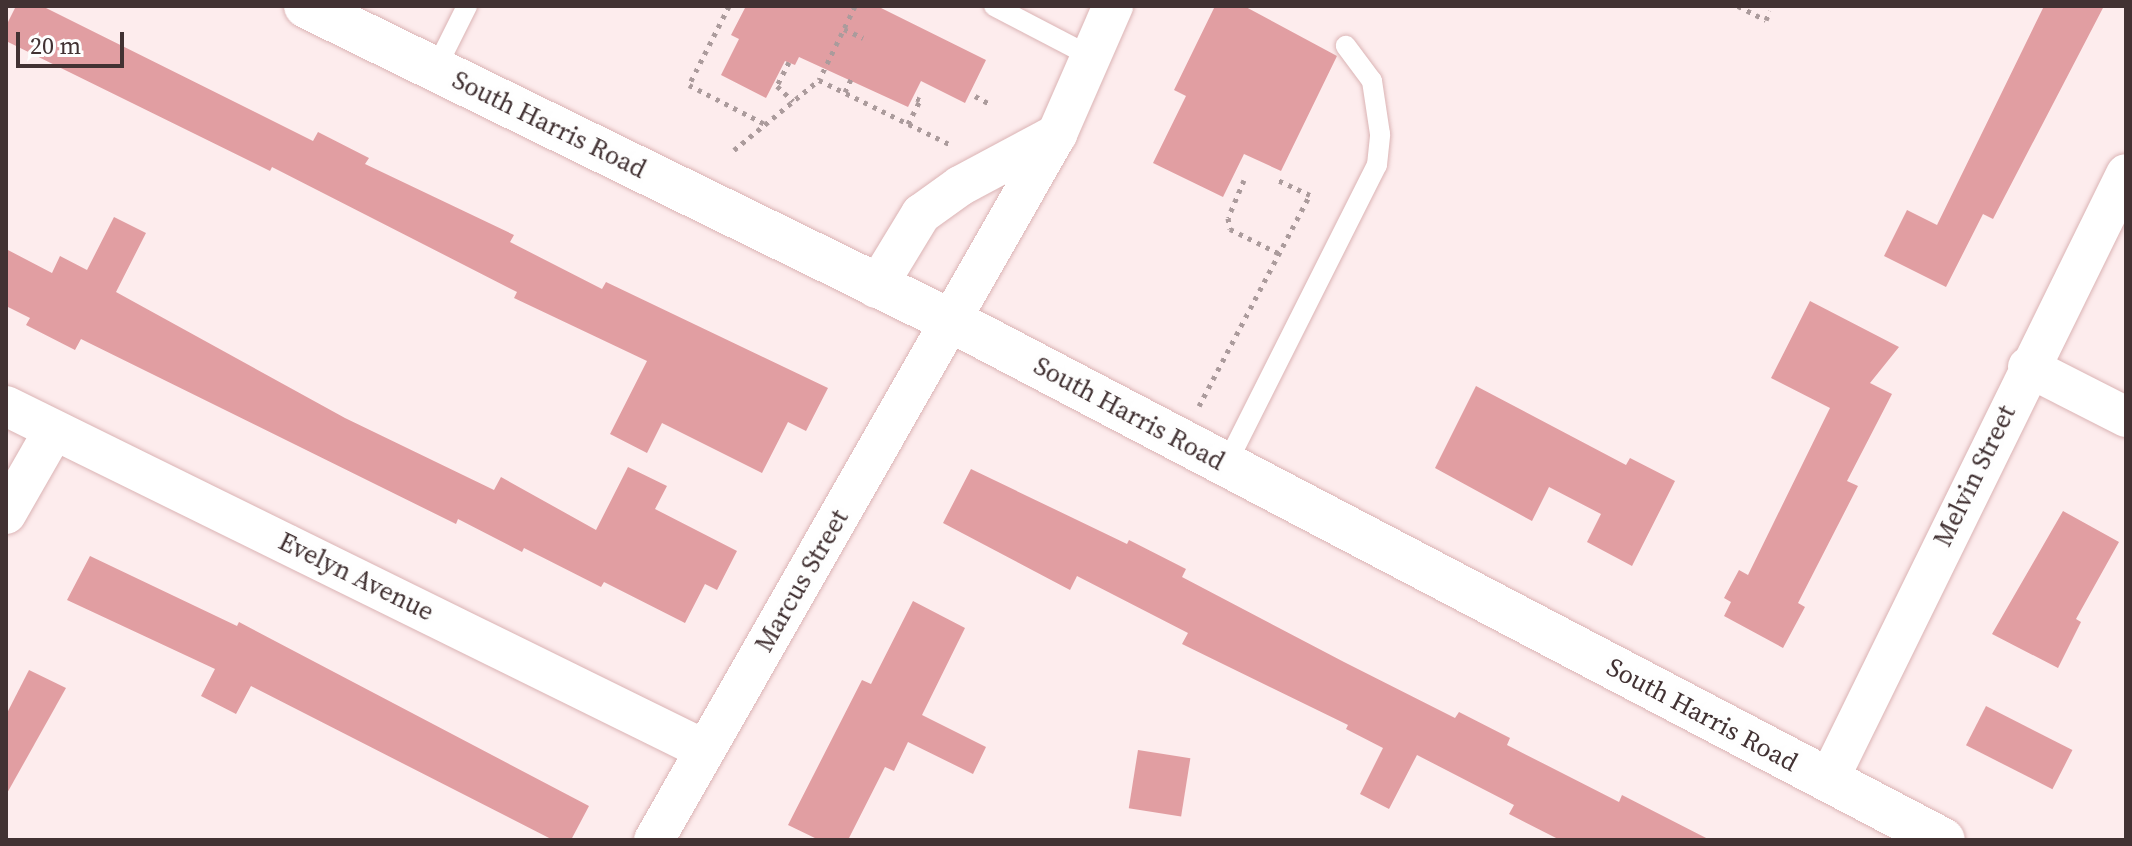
<!DOCTYPE html>
<html>
<head>
<meta charset="utf-8">
<style>
  body { margin:0 }
  #map { position:relative; width:2132px; height:846px; overflow:hidden; background:#fdeced; font-family:"Source Serif 4",serif }
  div>[style] { position:absolute }
  .building>* { inset:0; background:#e19ea2; transform-origin:0 0 }
  .path>* { height:5px; margin-top:-2.5px; transform-origin:0; background:repeating-linear-gradient(90deg,#ab9b9c 0 4px,transparent 0 10px) }
  .roads { filter:drop-shadow(0 0 2px #dbb4b5) drop-shadow(0 0 2px #dbb4b5) }
  .service>* { height:20px; margin:-10px; padding:0 10px; transform-origin:10px; border-radius:10px; background:#fff }
  .minor>* { height:40px; margin:-20px; padding:0 20px; transform-origin:20px; border-radius:20px; background:#fff }
  .secondary>* { height:44px; margin:-22px; padding:0 22px; transform-origin:22px; border-radius:22px; background:#fff }
  span { translate:-50% -50%; white-space:nowrap; text-align:center; line-height:1.15; -webkit-text-stroke:8px #fefefe; paint-order:stroke }
  .street-label { font-size:26px; color:#423233 }
  .frame { position:absolute; inset:0; border:8px solid #423233; pointer-events:none }
  .scale { position:absolute; left:16px; top:32px; width:108px; height:36px; box-sizing:border-box; border:4px solid #423233; border-top:0; padding-left:10px; font-size:24px; line-height:28px; white-space:nowrap; color:#423233; -webkit-text-stroke:6px #fefefe; paint-order:stroke }
</style>
</head>
<body>
<div id="map">
  <div class="building">
    <div style="clip-path:polygon(16px 6px,42px 6px,313px 141px,318px 132px,369px 158px,365px 164px,514px 235px,510px 242px,602px 289px,606px 282px,828px 388px,806px 431px,788px 422px,762px 473px,662px 423px,647px 453px,610px 434px,647px 361px,514px 298px,517px 292px,272px 167px,270px 171px,6px 41px,6px 26px)"></div>
    <div style="clip-path:polygon(746px 6px,877px 6px,986px 60px,965px 103px,921px 81px,908px 107px,799px 57px,795px 65px,785px 61px,766px 98px,721px 75px,739px 39px,731px 35px)"></div>
    <div style="clip-path:polygon(1215px 6px,1244px 6px,1337px 56px,1281px 171px,1244px 154px,1223px 197px,1153px 163px,1186px 96px,1174px 90px)"></div>
    <div style="clip-path:polygon(2044px 6px,2104px 6px,1993px 219px,1983px 214px,1946px 287px,1884px 256px,1907px 210px,1937px 225px)"></div>
    <div style="clip-path:polygon(114px 217px,146px 233px,116px 292px,345px 418px,494px 490px,501px 477px,596px 530px,628px 467px,667px 486px,655px 509px,737px 551px,717px 590px,705px 584px,685px 623px,604px 582px,601px 587px,524px 548px,522px 552px,458px 519px,456px 524px,81px 339px,75px 350px,26px 325px,30px 318px,6px 306px,6px 249px,52px 273px,60px 256px,87px 270px)"></div>
    <div style="clip-path:polygon(1810px 301px,1899px 347px,1870px 383px,1892px 394px,1847px 481px,1858px 486px,1798px 603px,1805px 607px,1783px 648px,1724px 616px,1731px 602px,1724px 598px,1739px 570px,1748px 575px,1830px 408px,1771px 378px)"></div>
    <div style="clip-path:polygon(1476px 386px,1626px 465px,1630px 458px,1675px 481px,1632px 566px,1587px 542px,1601px 514px,1549px 487px,1532px 521px,1435px 468px)"></div>
    <div style="clip-path:polygon(971px 469px,1127px 544px,1129px 540px,1186px 569px,1182px 577px,1344px 662px,1455px 718px,1459px 712px,1510px 738px,1507px 745px,1619px 802px,1622px 795px,1710px 840px,1560px 840px,1509px 814px,1514px 805px,1417px 755px,1389px 809px,1360px 794px,1383px 748px,1346px 729px,1348px 725px,1182px 644px,1188px 633px,1077px 576px,1070px 590px,943px 523px)"></div>
    <div style="clip-path:polygon(2063px 511px,2119px 542px,2076px 619px,2081px 622px,2058px 668px,1992px 634px)"></div>
    <div style="clip-path:polygon(90px 556px,237px 626px,239px 622px,589px 806px,571px 840px,553px 840px,251px 686px,236px 714px,201px 696px,215px 669px,67px 600px)"></div>
    <div style="clip-path:polygon(913px 601px,965px 628px,922px 715px,986px 747px,973px 774px,908px 742px,894px 771px,885px 767px,848px 840px,819px 840px,788px 825px,862px 680px,871px 684px)"></div>
    <div style="clip-path:polygon(29px 670px,66px 688px,6px 795px,6px 715px)"></div>
    <div style="left:1986px;top:706px;width:97px;height:44px;rotate:27deg"></div>
    <div style="left:1138px;top:750px;width:53px;height:59px;rotate:9deg"></div>
  </div>
  <div class="path">
    <div style="left:729px;top:6px;width:89px;rotate:116.9deg"></div>
    <div style="left:689px;top:85px;width:85px;rotate:27.2deg"></div>
    <div style="left:855px;top:6px;width:82px;rotate:115.9deg"></div>
    <div style="left:819px;top:80px;width:149px;rotate:26.2deg"></div>
    <div style="left:1738px;top:6px;width:31px;rotate:27deg"></div>
    <div style="left:1766px;top:20px;width:10px;rotate:-66deg"></div>
    <div style="left:844px;top:29px;width:21px;rotate:25deg"></div>
    <div style="left:789px;top:62px;width:27px;rotate:117deg"></div>
    <div style="left:777px;top:86px;width:22px;rotate:43deg"></div>
    <div style="left:845px;top:92px;width:14px;rotate:-65deg"></div>
    <div style="left:975px;top:96px;width:19px;rotate:28deg"></div>
    <div style="left:908px;top:124px;width:27px;rotate:-63deg"></div>
    <div style="left:920px;top:100px;width:8px;rotate:-157deg"></div>
    <div style="left:734px;top:150px;width:110px;rotate:-39.5deg"></div>
    <div style="left:1244px;top:180px;width:41px;rotate:112.8deg"></div>
    <div style="left:1228px;top:218px;width:11px;rotate:80deg"></div>
    <div style="left:1230px;top:229px;width:56px;rotate:26.6deg"></div>
    <div style="left:1199px;top:406px;width:238px;rotate:-62.3deg"></div>
    <div style="left:1310px;top:195px;width:38px;rotate:-155deg"></div>
  </div>
  <div class="roads">
    <div class="service">
      <div style="left:994px;top:6px;width:113px;rotate:27.5deg"></div>
      <div style="left:435px;top:70px;width:72px;rotate:-63.4deg"></div>
      <div style="left:1226px;top:465px;width:336px;rotate:-63.3deg"></div>
      <div style="left:1377px;top:165px;width:31px;rotate:-84deg"></div>
      <div style="left:1380px;top:134px;width:54px;rotate:-98.6deg"></div>
      <div style="left:1372px;top:81px;width:44px;rotate:-126.6deg"></div>
    </div>
    <div class="minor">
      <div style="left:876px;top:288px;width:87px;rotate:-58.7deg"></div>
      <div style="left:921px;top:214px;width:48px;rotate:-35.7deg"></div>
      <div style="left:960px;top:186px;width:110px;rotate:-28.2deg"></div>
      <div style="left:2028px;top:367px;width:110px;rotate:27deg"></div>
      <div style="left:6px;top:406px;width:779px;rotate:26.2deg"></div>
      <div style="left:6px;top:514px;width:95px;rotate:-60.2deg"></div>
      <div style="left:1828px;top:781px;width:676px;rotate:-63.85deg"></div>
      <div style="left:654px;top:840px;width:813px;rotate:-60.28deg"></div>
      <div style="left:1057px;top:134px;width:140px;rotate:-66.4deg"></div>
    </div>
    <div class="secondary">
      <div style="left:306px;top:6px;width:749px;rotate:26.05deg"></div>
      <div style="left:979px;top:335px;width:1088px;rotate:27.65deg"></div>
    </div>
  </div>
  <div class="street-label">
    <span style="left:549px;top:125px;rotate:26deg">South Harris Road</span>
    <span style="left:1129px;top:414px;rotate:28deg">South Harris Road</span>
    <span style="left:1975px;top:476px;rotate:-64deg">Melvin Street</span>
    <span style="left:356px;top:577px;rotate:26deg">Evelyn Avenue</span>
    <span style="left:802px;top:581px;rotate:-60deg">Marcus Street</span>
    <span style="left:1702px;top:715px;rotate:28deg">South Harris Road</span>
  </div>
  <div class="frame"></div>
  <div class="scale">20 m</div>
</div>
</body>
</html>
